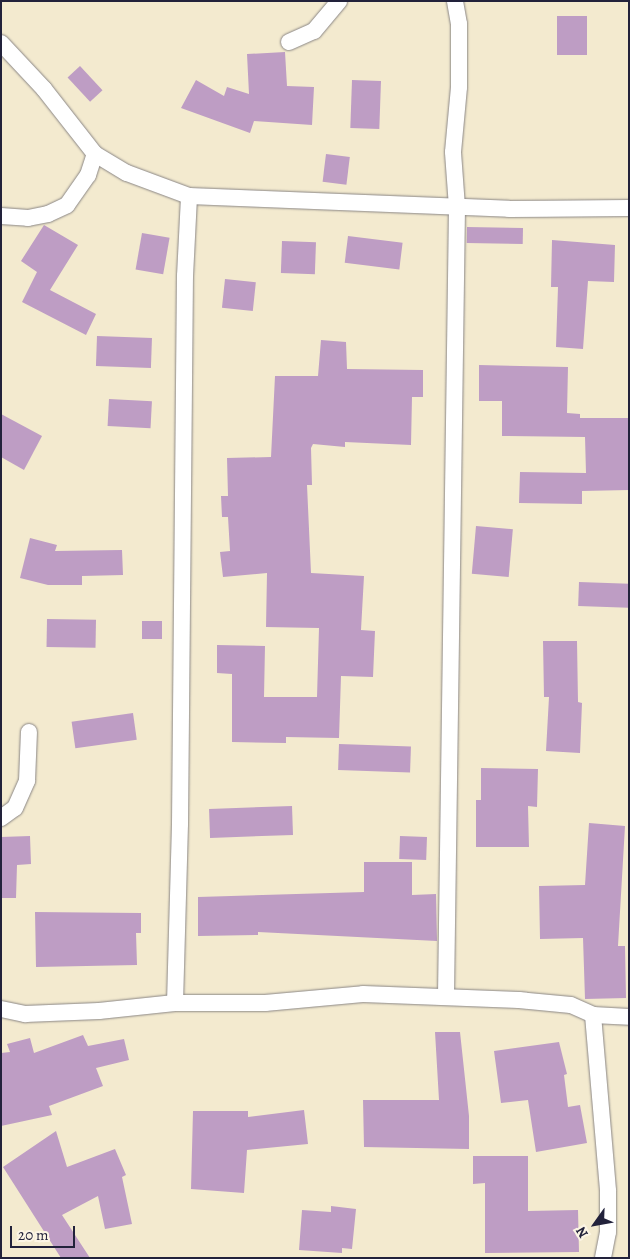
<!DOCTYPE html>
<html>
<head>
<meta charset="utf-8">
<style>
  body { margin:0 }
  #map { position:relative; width:630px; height:1259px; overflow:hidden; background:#f3eacf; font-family:Alegreya,serif }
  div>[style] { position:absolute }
  .building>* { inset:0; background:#be9dc4; transform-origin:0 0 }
  .roads { filter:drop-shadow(0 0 1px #8a8685) drop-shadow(0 0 1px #8a8685) }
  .street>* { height:16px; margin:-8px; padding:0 8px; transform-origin:8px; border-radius:8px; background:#fff }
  span { translate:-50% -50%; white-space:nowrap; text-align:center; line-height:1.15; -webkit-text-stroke:4px #fcf5e5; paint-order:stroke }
  .frame { position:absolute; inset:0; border:2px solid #22223b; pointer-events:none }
  .north { position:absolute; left:570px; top:1199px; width:50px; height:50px; -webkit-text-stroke:4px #fcf5e5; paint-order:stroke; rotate:238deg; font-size:14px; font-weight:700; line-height:20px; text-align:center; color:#22223b }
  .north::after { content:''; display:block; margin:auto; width:18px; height:22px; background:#22223b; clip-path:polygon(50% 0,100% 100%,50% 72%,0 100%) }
  .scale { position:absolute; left:10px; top:1226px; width:65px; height:22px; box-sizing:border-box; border:2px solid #22223b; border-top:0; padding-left:6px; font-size:15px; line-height:18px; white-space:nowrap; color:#22223b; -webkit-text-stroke:4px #fcf5e5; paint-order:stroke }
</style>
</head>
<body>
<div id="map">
  <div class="building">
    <div style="left:557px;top:16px;width:30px;height:39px"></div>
    <div style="clip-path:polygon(285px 52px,287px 86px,314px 87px,312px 125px,254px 121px,250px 133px,181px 108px,196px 80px,224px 96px,227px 87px,249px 94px,247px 54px)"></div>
    <div style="left:80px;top:66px;width:33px;height:17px;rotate:47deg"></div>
    <div style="left:352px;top:80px;width:29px;height:48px;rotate:2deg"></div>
    <div style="left:326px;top:154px;width:24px;height:28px;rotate:7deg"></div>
    <div style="clip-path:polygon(44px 225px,78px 245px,50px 290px,96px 314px,86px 335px,22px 302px,37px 272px,21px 261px)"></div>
    <div style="left:467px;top:227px;width:56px;height:16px;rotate:1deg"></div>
    <div style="left:142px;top:233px;width:28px;height:37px;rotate:10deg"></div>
    <div style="left:348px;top:236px;width:55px;height:27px;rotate:7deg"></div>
    <div style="clip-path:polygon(552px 240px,615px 245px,614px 282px,588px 281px,583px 349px,556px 347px,558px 287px,551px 287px)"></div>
    <div style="left:282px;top:241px;width:34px;height:32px;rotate:2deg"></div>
    <div style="left:225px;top:279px;width:31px;height:29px;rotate:6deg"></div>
    <div style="left:97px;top:336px;width:55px;height:30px;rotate:2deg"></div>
    <div style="clip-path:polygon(321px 340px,346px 342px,347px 369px,423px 370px,423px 397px,412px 397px,411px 445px,345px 442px,345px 447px,313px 444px,311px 448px,312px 485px,307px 485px,311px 573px,364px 576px,361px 630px,375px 631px,373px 677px,341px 676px,339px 738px,286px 737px,286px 743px,232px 742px,232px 674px,217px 673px,217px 645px,265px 646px,264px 697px,317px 697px,319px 628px,266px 627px,267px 573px,223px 577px,220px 552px,230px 551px,228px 517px,222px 517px,221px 496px,228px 496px,227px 458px,271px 457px,275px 376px,318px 376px)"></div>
    <div style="clip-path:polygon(479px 365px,568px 367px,567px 413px,580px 414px,580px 418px,629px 418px,629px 490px,582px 491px,582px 504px,519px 503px,520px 472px,586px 473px,585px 437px,502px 436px,502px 401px,479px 401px)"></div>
    <div style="left:109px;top:399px;width:43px;height:27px;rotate:3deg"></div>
    <div style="clip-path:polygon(1px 414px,42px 436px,24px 470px,1px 457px)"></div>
    <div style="left:476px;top:526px;width:37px;height:48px;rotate:5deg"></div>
    <div style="clip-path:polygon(30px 538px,57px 545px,55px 551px,122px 550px,123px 575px,82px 576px,82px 585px,48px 585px,20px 578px)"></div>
    <div style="left:579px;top:582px;width:50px;height:24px;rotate:2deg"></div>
    <div style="left:47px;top:619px;width:49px;height:28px;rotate:1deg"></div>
    <div style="left:142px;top:621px;width:20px;height:18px"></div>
    <div style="clip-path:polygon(543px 641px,577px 641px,578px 702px,582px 703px,580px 753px,546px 751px,549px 697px,544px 697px)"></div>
    <div style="left:133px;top:713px;width:27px;height:62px;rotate:82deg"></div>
    <div style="left:339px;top:744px;width:72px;height:26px;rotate:2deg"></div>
    <div style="clip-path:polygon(481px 768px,538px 769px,537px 807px,528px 806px,529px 847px,476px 847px,476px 800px,481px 800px)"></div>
    <div style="left:292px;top:806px;width:29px;height:83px;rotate:88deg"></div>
    <div style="clip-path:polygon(589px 823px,625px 826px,618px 946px,625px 946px,626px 998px,585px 999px,583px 938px,540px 939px,539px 886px,585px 885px)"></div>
    <div style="clip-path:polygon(30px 836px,31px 864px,17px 865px,16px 898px,1px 898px,1px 837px)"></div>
    <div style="left:400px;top:836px;width:27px;height:23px;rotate:2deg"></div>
    <div style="clip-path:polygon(364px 862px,412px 862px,412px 895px,436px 894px,437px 941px,258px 932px,258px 935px,198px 936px,198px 897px,364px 892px)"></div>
    <div style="clip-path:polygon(35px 912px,141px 913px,141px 933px,136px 933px,137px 965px,36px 967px)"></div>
    <div style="clip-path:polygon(435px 1032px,460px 1032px,469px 1116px,469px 1149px,364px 1147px,363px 1100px,439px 1100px)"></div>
    <div style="clip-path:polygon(83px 1035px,88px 1046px,124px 1039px,129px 1060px,96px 1068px,103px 1086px,49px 1106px,52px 1115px,1px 1126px,1px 1053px,10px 1052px,7px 1044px,30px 1038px,34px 1053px)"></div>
    <div style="clip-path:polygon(559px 1042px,567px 1074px,564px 1075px,568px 1107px,580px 1105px,587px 1143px,536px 1152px,528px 1100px,501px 1103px,494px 1051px)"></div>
    <div style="clip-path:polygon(304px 1110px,308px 1144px,247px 1150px,244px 1193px,191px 1189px,193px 1111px,248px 1111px,248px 1117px)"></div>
    <div style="clip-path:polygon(56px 1131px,67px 1167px,115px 1149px,126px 1175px,122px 1177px,132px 1224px,105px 1229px,98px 1196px,62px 1215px,90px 1258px,61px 1258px,3px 1167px)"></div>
    <div style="clip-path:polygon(473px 1156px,528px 1156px,528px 1211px,578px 1210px,579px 1252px,485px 1253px,485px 1183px,473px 1184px)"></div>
    <div style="clip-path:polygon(331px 1206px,356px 1209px,352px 1249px,342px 1248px,342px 1253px,299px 1250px,302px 1210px,331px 1212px)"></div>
  </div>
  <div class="roads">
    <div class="street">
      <div style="left:289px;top:42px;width:27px;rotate:-24deg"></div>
      <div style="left:314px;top:31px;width:39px;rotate:-50deg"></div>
      <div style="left:1px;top:43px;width:63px;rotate:46.9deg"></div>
      <div style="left:44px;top:89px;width:83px;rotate:51.9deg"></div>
      <div style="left:95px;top:154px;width:37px;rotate:31deg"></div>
      <div style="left:127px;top:173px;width:66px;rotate:20.4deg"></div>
      <div style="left:189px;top:196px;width:320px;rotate:2.3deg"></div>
      <div style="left:509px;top:209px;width:120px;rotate:-0.5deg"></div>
      <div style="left:1px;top:216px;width:27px;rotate:4deg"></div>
      <div style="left:28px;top:218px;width:20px;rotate:-11deg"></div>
      <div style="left:48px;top:214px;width:21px;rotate:-25deg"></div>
      <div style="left:67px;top:205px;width:37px;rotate:-55deg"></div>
      <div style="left:88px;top:175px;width:22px;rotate:-72deg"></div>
      <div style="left:1px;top:818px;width:17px;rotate:-36deg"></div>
      <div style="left:15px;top:808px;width:30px;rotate:-66deg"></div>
      <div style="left:27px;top:781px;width:49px;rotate:-87.7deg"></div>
      <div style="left:446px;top:995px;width:788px;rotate:-89.2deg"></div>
      <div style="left:457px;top:207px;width:55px;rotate:-94.2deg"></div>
      <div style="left:453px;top:152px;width:65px;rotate:-84.7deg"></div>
      <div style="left:459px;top:87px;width:63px;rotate:-90deg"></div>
      <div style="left:459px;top:24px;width:23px;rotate:-100deg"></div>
      <div style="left:175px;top:1003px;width:179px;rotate:-88.4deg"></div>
      <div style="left:180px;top:824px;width:548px;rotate:-89.48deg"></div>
      <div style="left:185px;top:276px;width:80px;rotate:-87.1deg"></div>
      <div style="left:1px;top:1009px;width:25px;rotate:12deg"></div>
      <div style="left:25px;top:1014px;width:74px;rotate:-2.3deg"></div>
      <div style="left:99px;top:1011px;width:76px;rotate:-6deg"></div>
      <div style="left:175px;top:1003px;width:90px"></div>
      <div style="left:265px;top:1003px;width:98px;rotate:-5.2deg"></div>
      <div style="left:363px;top:994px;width:156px;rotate:2.2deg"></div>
      <div style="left:519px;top:1000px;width:52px;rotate:5.5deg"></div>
      <div style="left:571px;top:1005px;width:24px;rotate:24deg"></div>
      <div style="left:593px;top:1015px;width:36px;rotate:3deg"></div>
      <div style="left:593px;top:1015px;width:177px;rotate:85.1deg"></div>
      <div style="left:608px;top:1191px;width:41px;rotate:90deg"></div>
      <div style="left:608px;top:1232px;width:26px;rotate:101deg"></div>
    </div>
  </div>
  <div class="frame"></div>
  <div class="north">N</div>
  <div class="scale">20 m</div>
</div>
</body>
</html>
